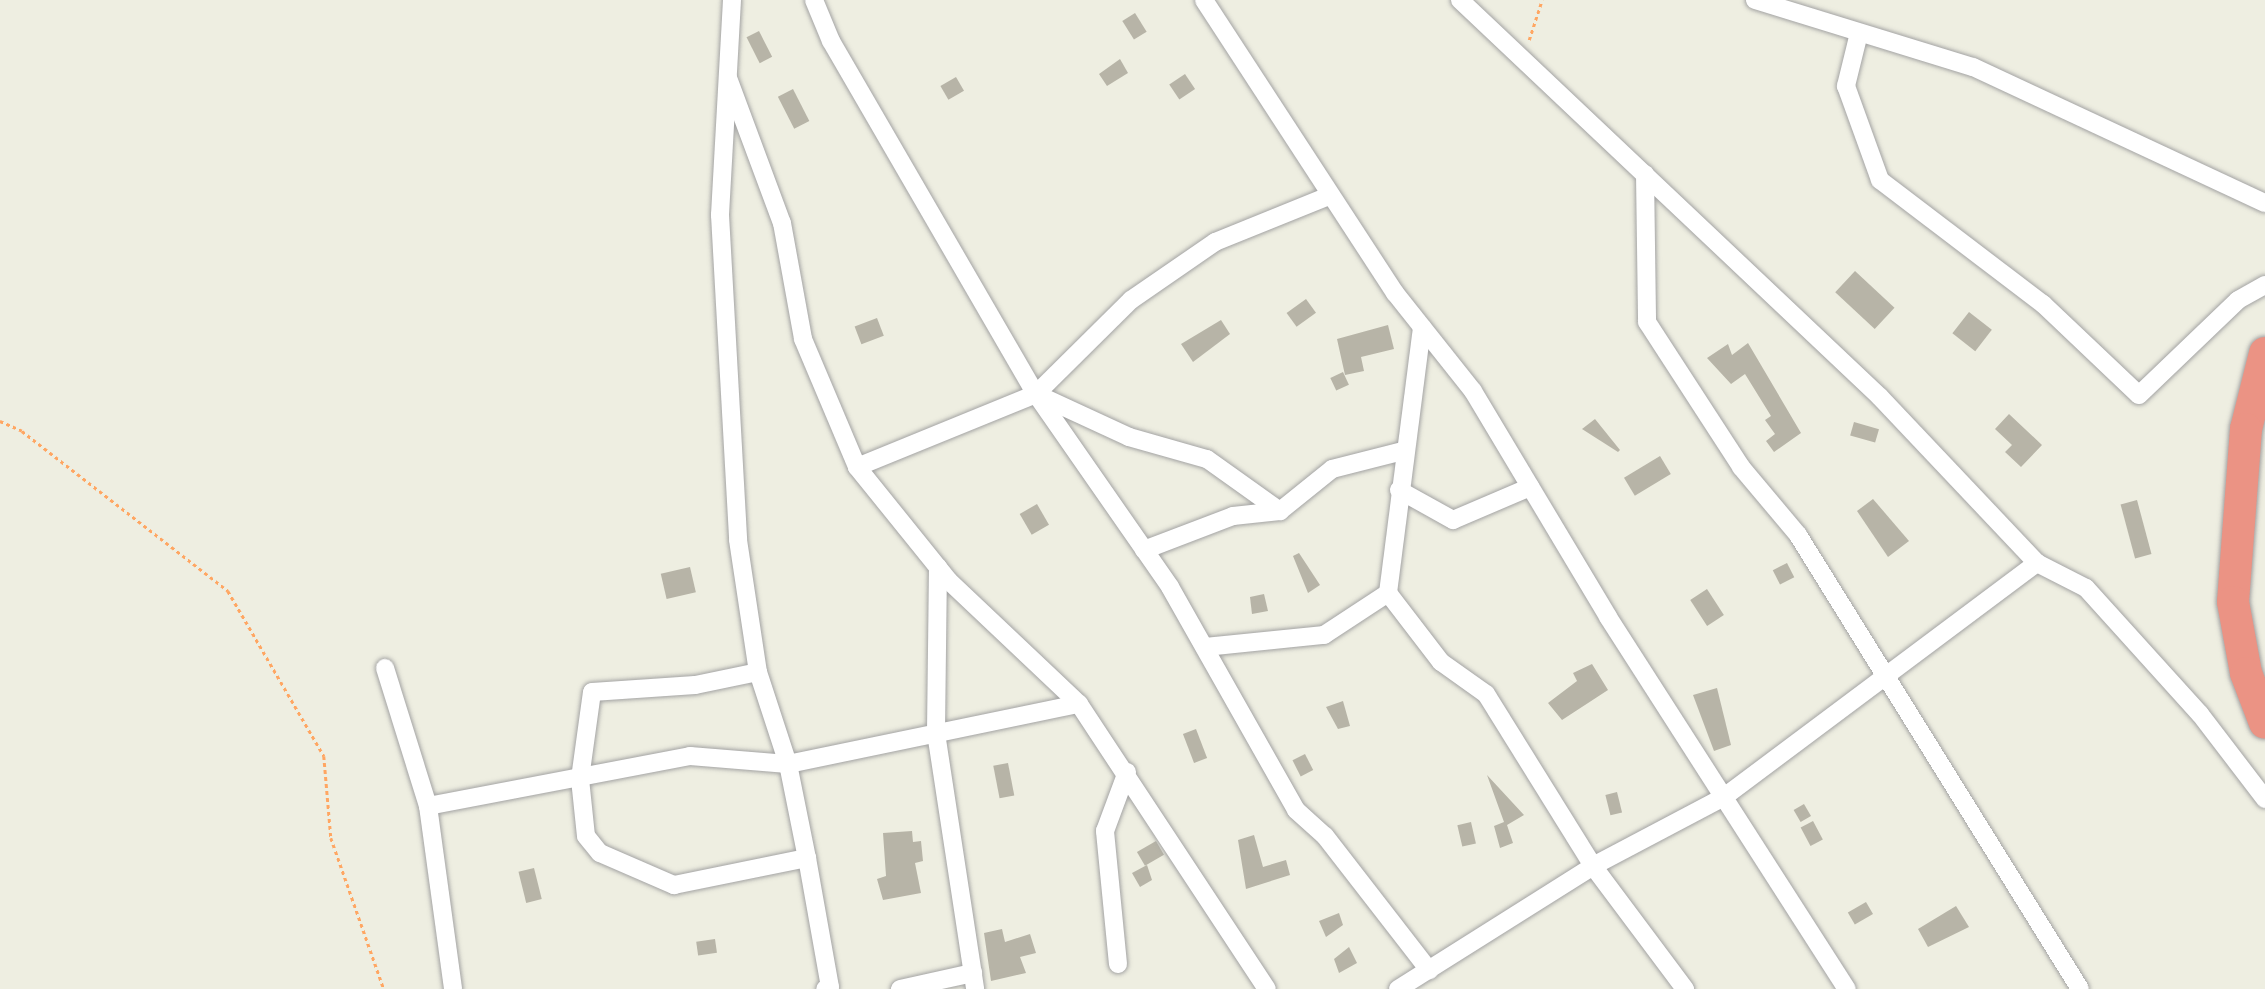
<!DOCTYPE html>
<html>
<head>
<meta charset="utf-8">
<style>
  body { margin:0 }
  #map { position:relative; width:2265px; height:989px; overflow:hidden; background:#eeeee1; font-family:"Varela Round",sans-serif }
  div>[style] { position:absolute }
  .building>* { inset:0; background:#b7b4a7; transform-origin:0 0 }
  .path>* { height:2.5px; margin-top:-1.25px; transform-origin:0; background:repeating-linear-gradient(90deg,#ffa662 0 3.5px,transparent 0 7px) }
  .roads { filter:drop-shadow(0 0 2px #a3a3a3) drop-shadow(0 0 2px #a3a3a3) }
  .street>* { height:18px; margin:-9px; padding:0 9px; transform-origin:9px; border-radius:9px; background:#fff }
  .highway>* { height:32px; margin:-16px; padding:0 16px; transform-origin:16px; border-radius:16px; background:#eb9384 }
  span { translate:-50% -50%; white-space:nowrap; text-align:center; line-height:1.15; -webkit-text-stroke:5px #fff; paint-order:stroke }
</style>
</head>
<body>
<div id="map">
  <div class="building">
    <div style="left:1135px;top:13px;width:22px;height:15px;rotate:58deg"></div>
    <div style="left:759px;top:31px;width:29px;height:14px;rotate:63deg"></div>
    <div style="clip-path:polygon(1120px 59px,1128px 73px,1107px 86px,1099px 74px)"></div>
    <div style="left:1185px;top:74px;width:18px;height:19px;rotate:56deg"></div>
    <div style="left:956px;top:77px;width:16px;height:18px;rotate:60deg"></div>
    <div style="left:793px;top:89px;width:36px;height:17px;rotate:63deg"></div>
    <div style="left:1855px;top:271px;width:54px;height:29px;rotate:43deg"></div>
    <div style="left:1306px;top:299px;width:17px;height:24px;rotate:54deg"></div>
    <div style="left:1969px;top:312px;width:29px;height:27px;rotate:38deg"></div>
    <div style="left:877px;top:318px;width:19px;height:24px;rotate:69deg"></div>
    <div style="clip-path:polygon(1221px 320px,1230px 334px,1193px 362px,1181px 344px)"></div>
    <div style="clip-path:polygon(1388px 325px,1394px 349px,1361px 357px,1364px 371px,1345px 375px,1337px 339px)"></div>
    <div style="clip-path:polygon(1748px 343px,1801px 433px,1774px 452px,1766px 441px,1775px 434px,1765px 420px,1771px 416px,1745px 374px,1731px 384px,1707px 358px,1728px 344px,1732px 355px)"></div>
    <div style="left:1343px;top:372px;width:14px;height:14px;rotate:65deg"></div>
    <div style="clip-path:polygon(2009px 414px,2042px 445px,2021px 467px,2005px 452px,2012px 445px,1995px 429px)"></div>
    <div style="clip-path:polygon(1595px 419px,1620px 450px,1618px 452px,1582px 429px)"></div>
    <div style="left:1854px;top:422px;width:26px;height:14px;rotate:16deg"></div>
    <div style="left:1660px;top:456px;width:21px;height:42px;rotate:59deg"></div>
    <div style="clip-path:polygon(1873px 499px,1909px 541px,1888px 557px,1857px 511px)"></div>
    <div style="left:2137px;top:500px;width:56px;height:17px;rotate:75deg"></div>
    <div style="left:1037px;top:504px;width:24px;height:20px;rotate:60deg"></div>
    <div style="clip-path:polygon(1299px 553px,1320px 585px,1308px 593px,1293px 556px)"></div>
    <div style="left:1787px;top:563px;width:16px;height:16px;rotate:63deg"></div>
    <div style="left:690px;top:567px;width:26px;height:30px;rotate:77deg"></div>
    <div style="left:1707px;top:589px;width:31px;height:20px;rotate:57deg"></div>
    <div style="clip-path:polygon(1264px 594px,1268px 611px,1252px 614px,1250px 597px)"></div>
    <div style="clip-path:polygon(1592px 664px,1608px 690px,1562px 720px,1548px 703px,1577px 681px,1573px 673px)"></div>
    <div style="clip-path:polygon(1717px 688px,1731px 745px,1714px 751px,1693px 695px)"></div>
    <div style="clip-path:polygon(1343px 701px,1350px 726px,1338px 729px,1326px 707px)"></div>
    <div style="left:1196px;top:729px;width:31px;height:14px;rotate:69deg"></div>
    <div style="left:1305px;top:754px;width:18px;height:14px;rotate:63deg"></div>
    <div style="left:1008px;top:763px;width:33px;height:15px;rotate:79deg"></div>
    <div style="clip-path:polygon(1487px 775px,1524px 815px,1507px 825px,1513px 843px,1500px 848px,1494px 826px,1504px 822px)"></div>
    <div style="left:1617px;top:792px;width:21px;height:12px;rotate:76deg"></div>
    <div style="left:1804px;top:804px;width:14px;height:12px;rotate:60deg"></div>
    <div style="left:1813px;top:821px;width:21px;height:14px;rotate:62deg"></div>
    <div style="left:1471px;top:822px;width:22px;height:14px;rotate:77deg"></div>
    <div style="clip-path:polygon(912px 831px,913px 842px,921px 841px,923px 861px,915px 863px,921px 893px,883px 900px,877px 879px,886px 876px,883px 833px)"></div>
    <div style="clip-path:polygon(1254px 835px,1263px 867px,1286px 860px,1290px 875px,1246px 889px,1238px 840px)"></div>
    <div style="left:1156px;top:841px;width:16px;height:22px;rotate:60deg"></div>
    <div style="clip-path:polygon(1147px 865px,1152px 880px,1140px 887px,1132px 873px)"></div>
    <div style="left:534px;top:868px;width:32px;height:16px;rotate:76deg"></div>
    <div style="left:1866px;top:902px;width:14px;height:21px;rotate:60deg"></div>
    <div style="clip-path:polygon(1956px 906px,1969px 927px,1928px 947px,1918px 929px)"></div>
    <div style="clip-path:polygon(1339px 913px,1343px 925px,1326px 937px,1319px 921px)"></div>
    <div style="clip-path:polygon(1002px 929px,1005px 942px,1030px 934px,1036px 953px,1020px 957px,1026px 973px,991px 981px,984px 933px)"></div>
    <div style="left:715px;top:939px;width:14px;height:19px;rotate:82deg"></div>
    <div style="clip-path:polygon(1349px 947px,1357px 963px,1339px 973px,1334px 959px)"></div>
  </div>
  <div class="path">
    <div style="left:1529px;top:40px;width:42px;rotate:-72deg"></div>
    <div style="left:0;top:421px;width:24px;rotate:24deg"></div>
    <div style="left:22px;top:431px;width:261px;rotate:37.8deg"></div>
    <div style="left:228px;top:591px;width:191px;rotate:59.8deg"></div>
    <div style="left:324px;top:756px;width:82px;rotate:85.1deg"></div>
    <div style="left:331px;top:838px;width:160px;rotate:70.7deg"></div>
  </div>
  <div class="roads">
    <div class="street">
      <div style="left:732px;top:0;width:215px;rotate:93.2deg"></div>
      <div style="left:720px;top:215px;width:325px;rotate:86.8deg"></div>
      <div style="left:738px;top:540px;width:134px;rotate:81.4deg"></div>
      <div style="left:758px;top:672px;width:97px;rotate:71.9deg"></div>
      <div style="left:788px;top:764px;width:96px;rotate:78.6deg"></div>
      <div style="left:807px;top:858px;width:131px;rotate:79.9deg"></div>
      <div style="left:830px;top:987px;width:5px;rotate:158deg"></div>
      <div style="left:814px;top:0;width:44px;rotate:67.5deg"></div>
      <div style="left:831px;top:41px;width:408px;rotate:59.9deg"></div>
      <div style="left:1036px;top:394px;width:235px;rotate:55.2deg"></div>
      <div style="left:1170px;top:587px;width:256px;rotate:60.5deg"></div>
      <div style="left:1296px;top:810px;width:39px;rotate:42deg"></div>
      <div style="left:1325px;top:836px;width:170px;rotate:52.2deg"></div>
      <div style="left:1204px;top:0;width:350px;rotate:56.9deg"></div>
      <div style="left:1395px;top:293px;width:125px;rotate:51.5deg"></div>
      <div style="left:1473px;top:391px;width:263px;rotate:59.1deg"></div>
      <div style="left:1608px;top:617px;width:442px;rotate:57.3deg"></div>
      <div style="left:1460px;top:0;width:578px;rotate:43.39deg"></div>
      <div style="left:1880px;top:397px;width:228px;rotate:46.6deg"></div>
      <div style="left:2037px;top:563px;width:55px;rotate:27deg"></div>
      <div style="left:2086px;top:588px;width:170px;rotate:47.9deg"></div>
      <div style="left:2200px;top:714px;width:107px;rotate:52.6deg"></div>
      <div style="left:1755px;top:0;width:228px;rotate:17.1deg"></div>
      <div style="left:1973px;top:67px;width:322px;rotate:25deg"></div>
      <div style="left:1859px;top:33px;width:55px;rotate:103.8deg"></div>
      <div style="left:1846px;top:86px;width:100px;rotate:70.1deg"></div>
      <div style="left:1880px;top:180px;width:205px;rotate:37.3deg"></div>
      <div style="left:2043px;top:304px;width:132px;rotate:43.5deg"></div>
      <div style="left:2139px;top:395px;width:137px;rotate:-43.8deg"></div>
      <div style="left:2238px;top:300px;width:31px;rotate:-29deg"></div>
      <div style="left:728px;top:78px;width:155px;rotate:69.6deg"></div>
      <div style="left:782px;top:223px;width:118px;rotate:79.7deg"></div>
      <div style="left:803px;top:339px;width:139px;rotate:67.1deg"></div>
      <div style="left:857px;top:467px;width:146px;rotate:51.1deg"></div>
      <div style="left:949px;top:581px;width:179px;rotate:43.4deg"></div>
      <div style="left:1079px;top:704px;width:341px;rotate:56.6deg"></div>
      <div style="left:1645px;top:174px;width:148px;rotate:89.2deg"></div>
      <div style="left:1647px;top:322px;width:173px;rotate:57deg"></div>
      <div style="left:1741px;top:467px;width:89px;rotate:50deg"></div>
      <div style="left:1798px;top:535px;width:534px;rotate:58.15deg"></div>
      <div style="left:1036px;top:394px;width:102px;rotate:24.8deg"></div>
      <div style="left:1129px;top:437px;width:81px;rotate:15.8deg"></div>
      <div style="left:1207px;top:459px;width:90px;rotate:35.5deg"></div>
      <div style="left:857px;top:467px;width:193px;rotate:-22.2deg"></div>
      <div style="left:1036px;top:394px;width:134px;rotate:-44.7deg"></div>
      <div style="left:1131px;top:300px;width:102px;rotate:-34.6deg"></div>
      <div style="left:1215px;top:242px;width:123px;rotate:-22deg"></div>
      <div style="left:1399px;top:490px;width:62px;rotate:29.1deg"></div>
      <div style="left:1453px;top:520px;width:84px;rotate:-23.2deg"></div>
      <div style="left:1144px;top:550px;width:95px;rotate:-20.9deg"></div>
      <div style="left:1233px;top:516px;width:47px;rotate:-6.1deg"></div>
      <div style="left:1280px;top:511px;width:67px;rotate:-38.9deg"></div>
      <div style="left:1332px;top:469px;width:73px;rotate:-14.2deg"></div>
      <div style="left:938px;top:567px;width:166px;rotate:90.7deg"></div>
      <div style="left:936px;top:733px;width:259px;rotate:81.3deg"></div>
      <div style="left:1388px;top:593px;width:268px;rotate:-82.7deg"></div>
      <div style="left:1205px;top:647px;width:120px;rotate:-5.8deg"></div>
      <div style="left:1324px;top:635px;width:77px;rotate:-33.3deg"></div>
      <div style="left:1388px;top:593px;width:87px;rotate:52.5deg"></div>
      <div style="left:1441px;top:662px;width:55px;rotate:35.4deg"></div>
      <div style="left:1486px;top:694px;width:203px;rotate:58.1deg"></div>
      <div style="left:1593px;top:866px;width:154px;rotate:53.2deg"></div>
      <div style="left:385px;top:668px;width:145px;rotate:72.7deg"></div>
      <div style="left:428px;top:806px;width:185px;rotate:82.2deg"></div>
      <div style="left:758px;top:672px;width:64px;rotate:168.3deg"></div>
      <div style="left:695px;top:685px;width:103px;rotate:176.1deg"></div>
      <div style="left:592px;top:692px;width:88px;rotate:97.9deg"></div>
      <div style="left:580px;top:779px;width:57px;rotate:84deg"></div>
      <div style="left:586px;top:836px;width:22px;rotate:51deg"></div>
      <div style="left:600px;top:853px;width:81px;rotate:23.4deg"></div>
      <div style="left:674px;top:885px;width:136px;rotate:-11.5deg"></div>
      <div style="left:428px;top:806px;width:267px;rotate:-10.8deg"></div>
      <div style="left:690px;top:756px;width:98px;rotate:4.7deg"></div>
      <div style="left:788px;top:764px;width:297px;rotate:-11.7deg"></div>
      <div style="left:1118px;top:964px;width:134px;rotate:-95.6deg"></div>
      <div style="left:1105px;top:831px;width:63px;rotate:-69.6deg"></div>
      <div style="left:900px;top:989px;width:75px;rotate:-12.4deg"></div>
      <div style="left:1398px;top:989px;width:231px;rotate:-32.2deg"></div>
      <div style="left:1593px;top:866px;width:148px;rotate:-27.8deg"></div>
      <div style="left:1724px;top:797px;width:391px;rotate:-36.8deg"></div>
    </div>
    <div class="highway">
      <div style="left:2265px;top:353px;width:78px;rotate:104deg"></div>
      <div style="left:2246px;top:429px;width:173px;rotate:94.3deg"></div>
      <div style="left:2233px;top:602px;width:72px;rotate:79.6deg"></div>
      <div style="left:2246px;top:673px;width:53px;rotate:69.2deg"></div>
    </div>
  </div>
</div>
</body>
</html>
